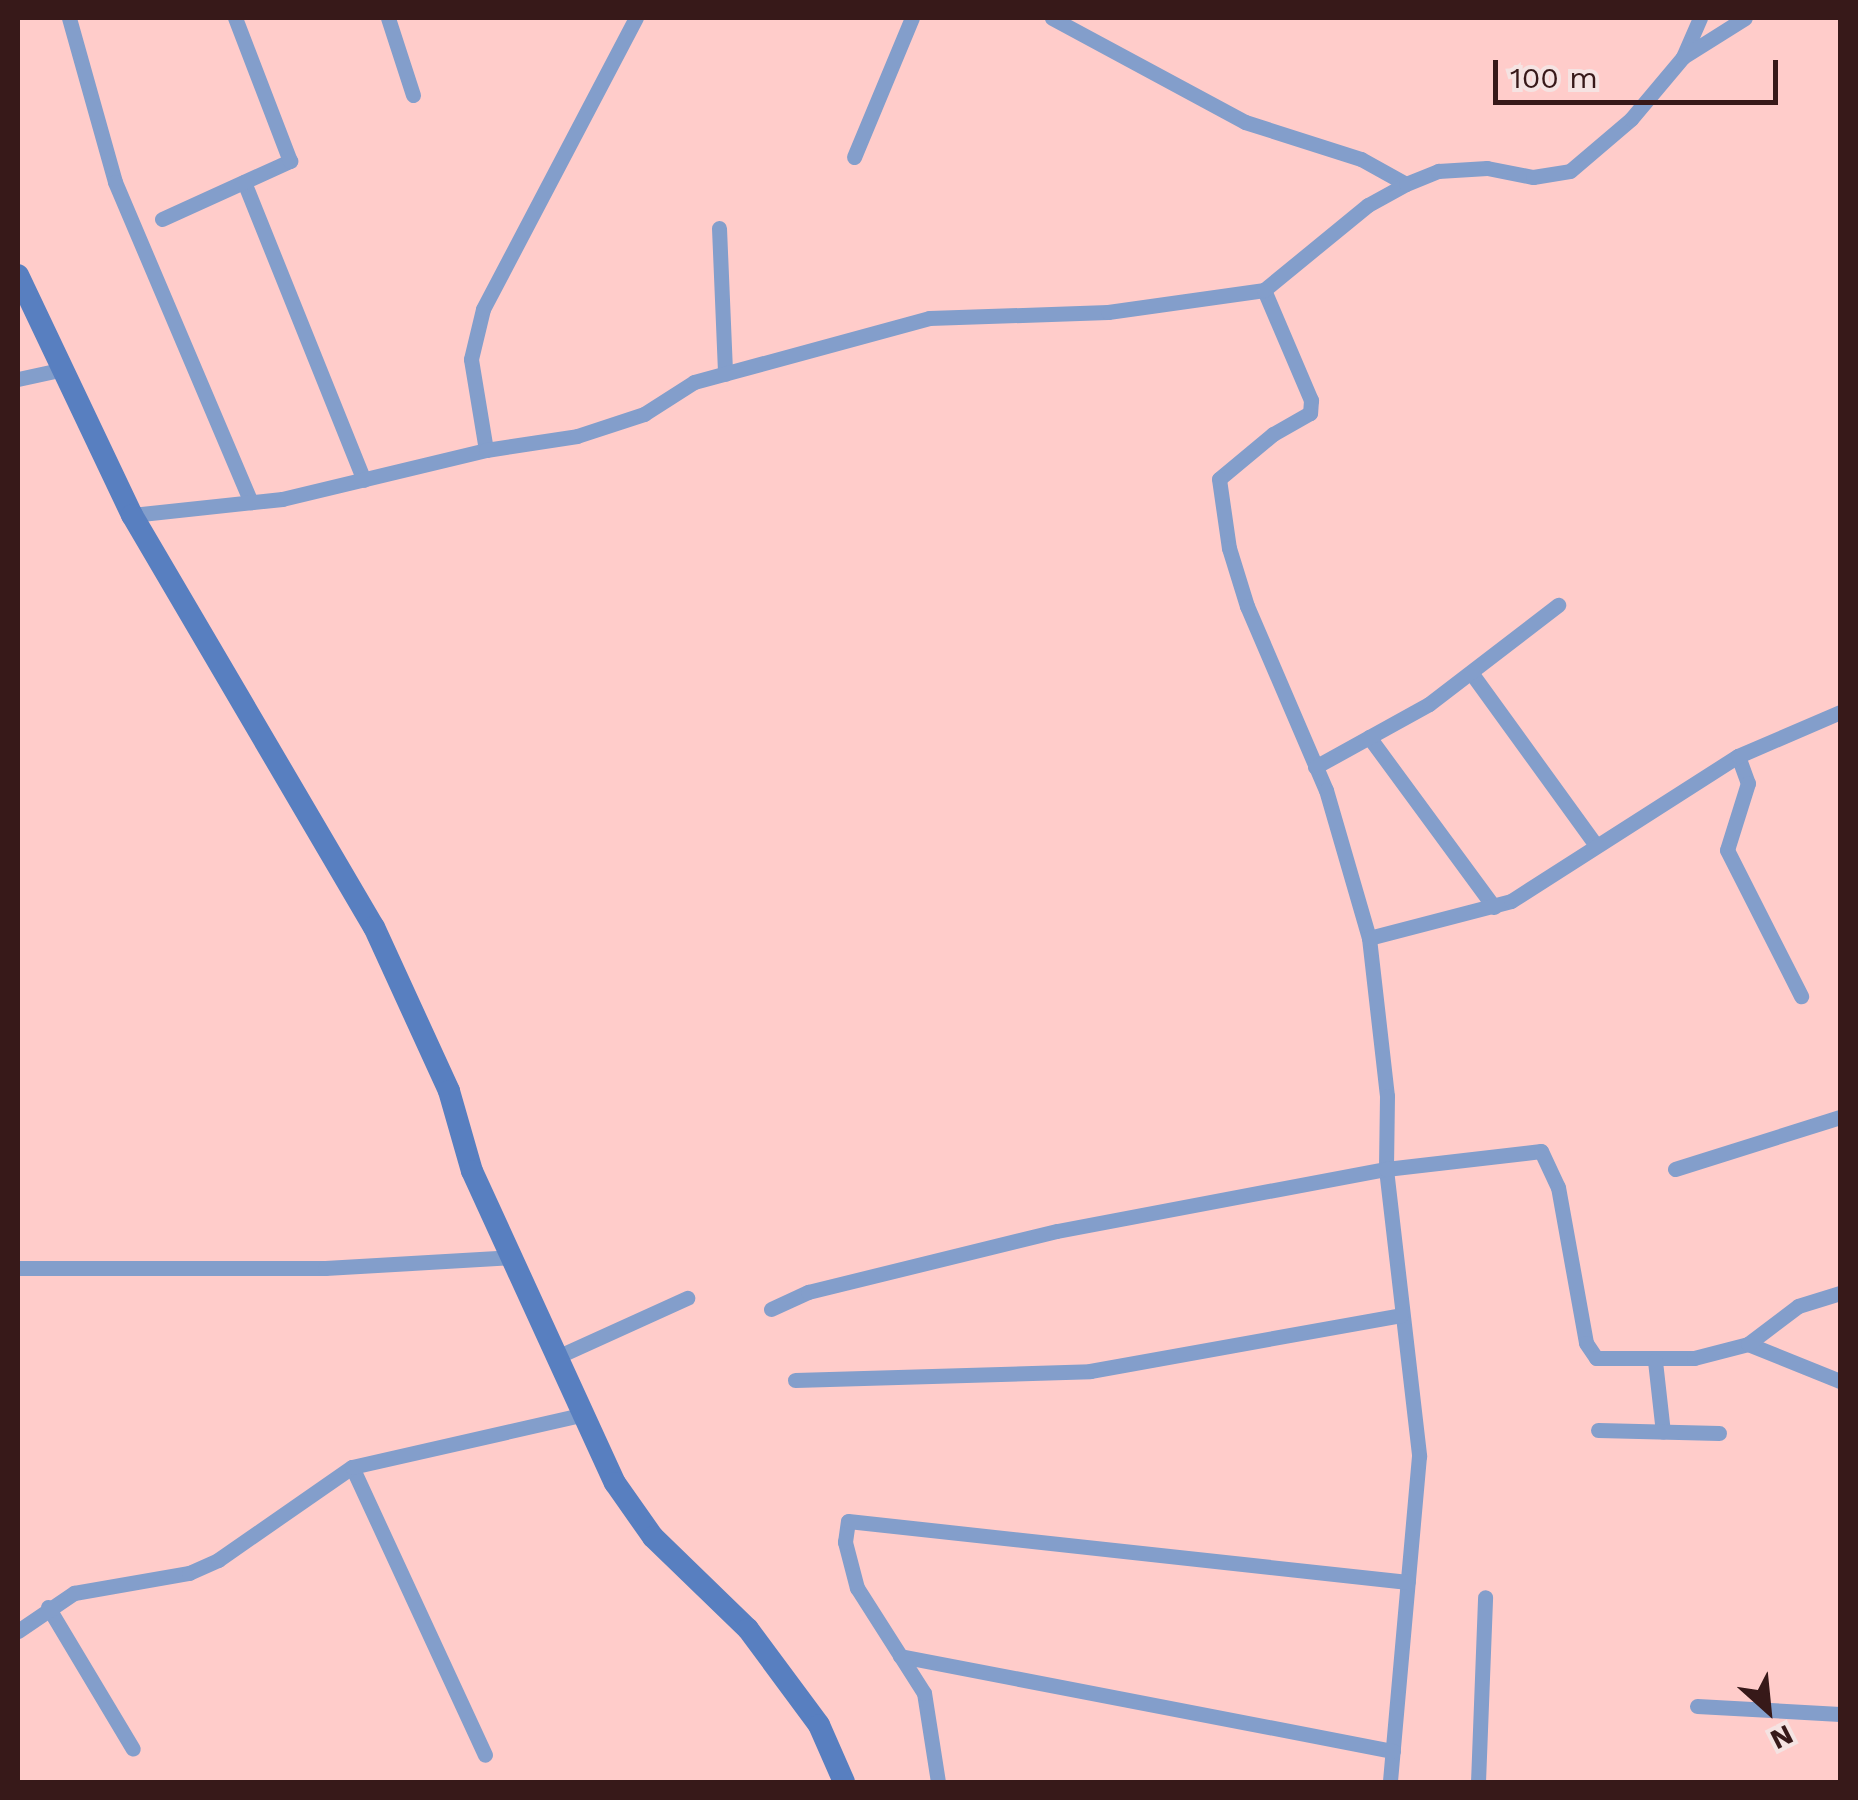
<!DOCTYPE html>
<html>
<head>
<meta charset="utf-8">
<style>
  body { margin:0 }
  #map { position:relative; width:1858px; height:1800px; overflow:hidden; background:#ffccca; font-family:"Work Sans",sans-serif }
  div>[style] { position:absolute }
  .street>* { height:15px; margin:-7.5px; padding:0 7.5px; transform-origin:7.5px; border-radius:7.5px; background:#839ecb }
  .secondary>* { height:22px; margin:-11px; padding:0 11px; transform-origin:11px; border-radius:11px; background:#587fc0 }
  span { translate:-50% -50%; white-space:nowrap; text-align:center; line-height:1.15; -webkit-text-stroke:9px #f5e3e2; paint-order:stroke }
  .frame { position:absolute; inset:0; border:20px solid #371919; pointer-events:none }
  .north { position:absolute; left:1718px; top:1660px; width:100px; height:100px; -webkit-text-stroke:8px #f5e3e2; paint-order:stroke; rotate:153deg; font-size:28px; font-weight:700; line-height:40px; text-align:center; color:#371919 }
  .north::after { content:''; display:block; margin:auto; width:35px; height:45px; background:#371919; clip-path:polygon(50% 0,100% 100%,50% 72%,0 100%) }
  .scale { position:absolute; left:1493px; top:60px; width:285px; height:45px; box-sizing:border-box; border:5px solid #371919; border-top:0; padding-left:12px; font-size:30px; line-height:35px; white-space:nowrap; color:#371919; -webkit-text-stroke:8px #f5e3e2; paint-order:stroke }
</style>
</head>
<body>
<div id="map">
  <div class="street">
    <div style="left:69px;top:18px;width:170px;rotate:74.3deg"></div>
    <div style="left:115px;top:182px;width:348px;rotate:67deg"></div>
    <div style="left:388px;top:18px;width:81px;rotate:72deg"></div>
    <div style="left:1052px;top:18px;width:219px;rotate:28.3deg"></div>
    <div style="left:1245px;top:122px;width:122px;rotate:17.7deg"></div>
    <div style="left:1361px;top:159px;width:51px;rotate:29.1deg"></div>
    <div style="left:1683px;top:57px;width:43px;rotate:-66.4deg"></div>
    <div style="left:854px;top:157px;width:151px;rotate:-67.4deg"></div>
    <div style="left:244px;top:182px;width:321px;rotate:68.1deg"></div>
    <div style="left:162px;top:219px;width:141px;rotate:-24.4deg"></div>
    <div style="left:290px;top:161px;width:153px;rotate:-111deg"></div>
    <div style="left:719px;top:228px;width:146px;rotate:87.6deg"></div>
    <div style="left:1264px;top:290px;width:120px;rotate:66.9deg"></div>
    <div style="left:1311px;top:400px;width:13px;rotate:94deg"></div>
    <div style="left:1310px;top:413px;width:43px;rotate:150.4deg"></div>
    <div style="left:1273px;top:434px;width:70px;rotate:140.2deg"></div>
    <div style="left:1219px;top:479px;width:70px;rotate:81.8deg"></div>
    <div style="left:1229px;top:548px;width:61px;rotate:72.8deg"></div>
    <div style="left:1247px;top:606px;width:200px;rotate:66.8deg"></div>
    <div style="left:1326px;top:790px;width:154px;rotate:73.8deg"></div>
    <div style="left:1369px;top:938px;width:159px;rotate:83.5deg"></div>
    <div style="left:1387px;top:1096px;width:73px;rotate:90.8deg"></div>
    <div style="left:1386px;top:1169px;width:289px;rotate:83.4deg"></div>
    <div style="left:1419px;top:1456px;width:327px;rotate:95.1deg"></div>
    <div style="left:18px;top:379px;width:47px;rotate:-12.3deg"></div>
    <div style="left:486px;top:450px;width:92px;rotate:-99.4deg"></div>
    <div style="left:471px;top:359px;width:51px;rotate:-76.5deg"></div>
    <div style="left:483px;top:309px;width:329px;rotate:-62.3deg"></div>
    <div style="left:132px;top:515px;width:151px;rotate:-6.1deg"></div>
    <div style="left:282px;top:499px;width:210px;rotate:-13.5deg"></div>
    <div style="left:486px;top:450px;width:92px;rotate:-8.7deg"></div>
    <div style="left:577px;top:436px;width:71px;rotate:-18.2deg"></div>
    <div style="left:644px;top:414px;width:59px;rotate:-32.6deg"></div>
    <div style="left:694px;top:382px;width:244px;rotate:-15.2deg"></div>
    <div style="left:929px;top:318px;width:179px;rotate:-1.9deg"></div>
    <div style="left:1108px;top:312px;width:158px;rotate:-8deg"></div>
    <div style="left:1264px;top:290px;width:134px;rotate:-39.3deg"></div>
    <div style="left:1368px;top:205px;width:43px;rotate:-28.9deg"></div>
    <div style="left:1406px;top:184px;width:35px;rotate:-22deg"></div>
    <div style="left:1438px;top:171px;width:49px;rotate:-3.5deg"></div>
    <div style="left:1487px;top:168px;width:47px;rotate:11.1deg"></div>
    <div style="left:1533px;top:177px;width:37px;rotate:-9deg"></div>
    <div style="left:1570px;top:171px;width:80px;rotate:-40.4deg"></div>
    <div style="left:1631px;top:119px;width:81px;rotate:-50deg"></div>
    <div style="left:1683px;top:57px;width:73px;rotate:-32.2deg"></div>
    <div style="left:1472px;top:674px;width:210px;rotate:54.1deg"></div>
    <div style="left:1369px;top:737px;width:211px;rotate:53.7deg"></div>
    <div style="left:1738px;top:756px;width:29px;rotate:70deg"></div>
    <div style="left:1748px;top:783px;width:70px;rotate:107.4deg"></div>
    <div style="left:1727px;top:850px;width:164px;rotate:63.1deg"></div>
    <div style="left:1315px;top:767px;width:130px;rotate:-28.9deg"></div>
    <div style="left:1429px;top:704px;width:163px;rotate:-37.5deg"></div>
    <div style="left:1369px;top:938px;width:147px;rotate:-14.6deg"></div>
    <div style="left:1511px;top:901px;width:269px;rotate:-32.6deg"></div>
    <div style="left:1738px;top:756px;width:111px;rotate:-23.3deg"></div>
    <div style="left:1675px;top:1169px;width:173px;rotate:-17.5deg"></div>
    <div style="left:18px;top:1268px;width:307px"></div>
    <div style="left:325px;top:1268px;width:188px;rotate:-3.3deg"></div>
    <div style="left:771px;top:1309px;width:41px;rotate:-24.7deg"></div>
    <div style="left:808px;top:1292px;width:256px;rotate:-13.8deg"></div>
    <div style="left:1057px;top:1231px;width:335px;rotate:-10.7deg"></div>
    <div style="left:1386px;top:1169px;width:156px;rotate:-6.6deg"></div>
    <div style="left:1541px;top:1151px;width:40px;rotate:65deg"></div>
    <div style="left:1558px;top:1187px;width:158px;rotate:79.8deg"></div>
    <div style="left:1586px;top:1343px;width:18px;rotate:56deg"></div>
    <div style="left:1596px;top:1358px;width:98px"></div>
    <div style="left:1694px;top:1358px;width:56px;rotate:-14.5deg"></div>
    <div style="left:1748px;top:1344px;width:99px;rotate:21.9deg"></div>
    <div style="left:1748px;top:1344px;width:63px;rotate:-37.2deg"></div>
    <div style="left:1798px;top:1306px;width:44px;rotate:-17.2deg"></div>
    <div style="left:559px;top:1356px;width:141px;rotate:-24.4deg"></div>
    <div style="left:1655px;top:1361px;width:71px;rotate:83.6deg"></div>
    <div style="left:795px;top:1380px;width:295px;rotate:-1.7deg"></div>
    <div style="left:1090px;top:1371px;width:316px;rotate:-10.2deg"></div>
    <div style="left:1598px;top:1430px;width:121px;rotate:1.4deg"></div>
    <div style="left:352px;top:1467px;width:317px;rotate:65.2deg"></div>
    <div style="left:48px;top:1607px;width:165px;rotate:59.1deg"></div>
    <div style="left:18px;top:1631px;width:68px;rotate:-34.2deg"></div>
    <div style="left:74px;top:1593px;width:117px;rotate:-9.9deg"></div>
    <div style="left:189px;top:1573px;width:32px;rotate:-24deg"></div>
    <div style="left:218px;top:1560px;width:163px;rotate:-34.8deg"></div>
    <div style="left:352px;top:1467px;width:239px;rotate:-12.8deg"></div>
    <div style="left:900px;top:1656px;width:502px;rotate:10.91deg"></div>
    <div style="left:1697px;top:1706px;width:143px;rotate:3.2deg"></div>
    <div style="left:938px;top:1782px;width:90px;rotate:-98.9deg"></div>
    <div style="left:924px;top:1693px;width:125px;rotate:-122.5deg"></div>
    <div style="left:857px;top:1588px;width:48px;rotate:-104.6deg"></div>
    <div style="left:845px;top:1542px;width:21px;rotate:-82deg"></div>
    <div style="left:848px;top:1521px;width:563px;rotate:6.22deg"></div>
    <div style="left:1478px;top:1782px;width:185px;rotate:-87.8deg"></div>
  </div>
  <div class="secondary">
    <div style="left:18px;top:275px;width:266px;rotate:64.6deg"></div>
    <div style="left:132px;top:515px;width:478px;rotate:59.6deg"></div>
    <div style="left:374px;top:927px;width:180px;rotate:65.4deg"></div>
    <div style="left:449px;top:1091px;width:83px;rotate:74deg"></div>
    <div style="left:472px;top:1171px;width:343px;rotate:65.4deg"></div>
    <div style="left:615px;top:1483px;width:66px;rotate:54.9deg"></div>
    <div style="left:653px;top:1537px;width:132px;rotate:44.1deg"></div>
    <div style="left:748px;top:1629px;width:119px;rotate:53.5deg"></div>
    <div style="left:819px;top:1725px;width:62px;rotate:66.3deg"></div>
  </div>
  <div class="frame"></div>
  <div class="north">N</div>
  <div class="scale">100 m</div>
</div>
</body>
</html>
